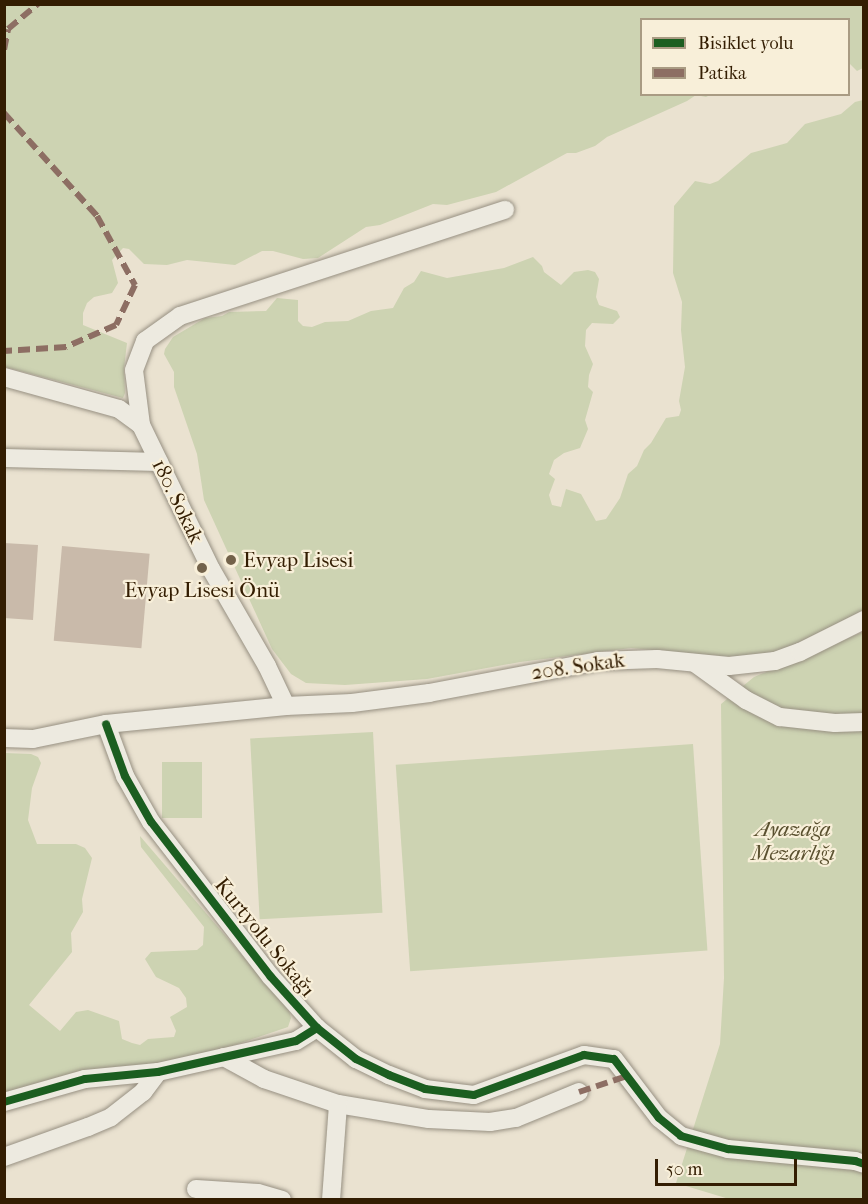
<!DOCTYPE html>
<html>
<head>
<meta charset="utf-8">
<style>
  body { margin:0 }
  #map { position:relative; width:868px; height:1204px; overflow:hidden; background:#eae2d0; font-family:"IM FELL French Canon",serif }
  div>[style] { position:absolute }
  .green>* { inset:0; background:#cdd3b2; transform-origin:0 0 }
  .building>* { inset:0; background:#c9baaa; transform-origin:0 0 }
  .roads { filter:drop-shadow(0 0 2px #979082) drop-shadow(0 0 2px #979082) }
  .minor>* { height:18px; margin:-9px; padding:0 9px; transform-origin:9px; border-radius:9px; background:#edeae0 }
  .quiet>* { height:6px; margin-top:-3px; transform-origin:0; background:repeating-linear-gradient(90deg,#8d6e63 0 12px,transparent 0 18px) }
  .cycleway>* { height:8px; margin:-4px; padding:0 4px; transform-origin:4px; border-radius:4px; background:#1b5e20 }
  .dots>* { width:16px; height:16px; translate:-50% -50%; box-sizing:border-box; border:3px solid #f8efd9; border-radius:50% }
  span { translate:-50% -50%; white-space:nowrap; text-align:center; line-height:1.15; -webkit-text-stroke:4.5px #f8efd9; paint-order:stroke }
  .street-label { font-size:21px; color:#331d02 }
  .poi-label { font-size:21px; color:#331d02 }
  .left { translate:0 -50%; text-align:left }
  .park-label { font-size:21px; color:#5a502f; font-style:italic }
  .frame { position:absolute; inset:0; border:6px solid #331d02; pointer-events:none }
  .legend { position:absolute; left:640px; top:18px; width:210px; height:78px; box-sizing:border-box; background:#f8efd9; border:2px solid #a99b83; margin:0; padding:8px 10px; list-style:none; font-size:18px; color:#331d02 }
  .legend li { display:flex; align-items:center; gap:12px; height:30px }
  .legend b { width:30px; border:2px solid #a99b83 }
  .scale { position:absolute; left:655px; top:1159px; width:142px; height:27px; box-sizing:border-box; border:3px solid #331d02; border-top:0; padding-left:8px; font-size:18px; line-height:21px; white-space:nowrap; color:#331d02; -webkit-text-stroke:4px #f8efd9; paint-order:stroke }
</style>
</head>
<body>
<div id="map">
  <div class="green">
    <div style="clip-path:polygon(5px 4px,863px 5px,863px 68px,857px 71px,849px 63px,848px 20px,642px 20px,642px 94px,710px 95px,706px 97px,696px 95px,687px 101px,607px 137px,595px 146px,576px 153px,567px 153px,496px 192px,447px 205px,433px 204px,380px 225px,366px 227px,318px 258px,303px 259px,273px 251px,262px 251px,235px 265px,187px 260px,167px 265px,144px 264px,129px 249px,123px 248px,112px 260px,118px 283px,112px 293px,94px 297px,87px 303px,83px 313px,83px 325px,127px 343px,124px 368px,125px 393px,123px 398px,5px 367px)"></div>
    <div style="clip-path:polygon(863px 100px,863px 610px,836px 626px,798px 644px,775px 652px,751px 655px,729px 657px,631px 648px,520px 662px,427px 679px,345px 685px,306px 683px,291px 674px,272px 649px,204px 500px,197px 454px,174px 387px,174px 372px,164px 354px,165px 349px,173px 337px,205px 318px,222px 316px,229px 312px,266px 311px,277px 298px,298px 300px,298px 321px,303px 326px,312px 327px,325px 322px,348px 321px,371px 311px,393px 308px,404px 288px,414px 282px,421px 271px,447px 278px,504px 268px,533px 257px,542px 266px,544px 272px,561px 285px,574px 272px,588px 270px,595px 272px,599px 279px,596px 297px,599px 305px,617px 311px,620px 317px,613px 324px,592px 323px,586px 330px,585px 346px,593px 364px,589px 375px,588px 387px,593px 392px,585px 420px,588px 429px,580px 448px,564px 453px,554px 460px,549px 474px,555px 479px,549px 495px,552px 505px,561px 507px,566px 489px,581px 494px,596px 521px,606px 519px,620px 498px,628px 474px,637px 466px,644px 450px,651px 443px,666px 418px,679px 416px,681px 410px,679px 401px,685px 367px,681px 330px,682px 302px,673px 273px,674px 206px,695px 181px,710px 184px,718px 181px,751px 153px,787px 143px,805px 124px,841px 114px,855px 102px)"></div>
    <div style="clip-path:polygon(863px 632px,863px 1199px,729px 1199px,676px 1183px,720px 1044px,724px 978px,721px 704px,754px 677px)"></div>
    <div style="left:373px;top:732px;width:181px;height:123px;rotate:87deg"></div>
    <div style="left:693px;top:744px;width:207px;height:298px;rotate:86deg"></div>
    <div style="clip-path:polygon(4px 753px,31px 754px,38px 757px,41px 763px,32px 788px,28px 820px,37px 844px,76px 844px,85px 848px,92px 858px,82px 899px,83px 912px,71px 933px,72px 952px,29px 1005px,60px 1031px,76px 1012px,88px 1010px,119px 1021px,122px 1039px,132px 1043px,140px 1045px,148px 1039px,174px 1037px,176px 1031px,170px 1017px,187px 1007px,186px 998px,179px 988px,156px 977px,145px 959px,151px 952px,197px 950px,203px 945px,204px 927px,141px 847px,140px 836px,289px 1010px,291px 1018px,288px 1027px,220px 1050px,5px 1095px)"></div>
    <div style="left:202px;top:762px;width:56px;height:40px;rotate:90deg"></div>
  </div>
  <div class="building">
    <div style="clip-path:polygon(4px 543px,38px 545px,33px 620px,4px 618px)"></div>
    <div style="left:62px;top:546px;width:88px;height:95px;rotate:5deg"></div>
  </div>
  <div class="roads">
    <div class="minor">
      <div style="left:4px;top:377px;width:119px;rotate:15.5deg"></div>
      <div style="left:119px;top:409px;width:27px;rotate:36deg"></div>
      <div style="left:141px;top:425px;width:160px;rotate:64.1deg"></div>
      <div style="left:211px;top:569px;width:112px;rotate:60deg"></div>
      <div style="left:267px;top:666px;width:44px;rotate:64.6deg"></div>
      <div style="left:141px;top:425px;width:55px;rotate:-97.3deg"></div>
      <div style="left:134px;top:370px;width:31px;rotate:-69deg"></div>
      <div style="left:145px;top:341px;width:43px;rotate:-35.5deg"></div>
      <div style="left:180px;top:316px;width:342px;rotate:-18.1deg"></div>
      <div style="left:4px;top:458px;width:155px;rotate:1.5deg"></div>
      <div style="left:696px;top:664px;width:62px;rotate:35.8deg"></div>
      <div style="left:746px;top:700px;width:38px;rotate:27deg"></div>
      <div style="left:780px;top:717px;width:55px;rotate:6.2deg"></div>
      <div style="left:835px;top:723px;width:29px;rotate:-2deg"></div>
      <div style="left:4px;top:738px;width:29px;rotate:2deg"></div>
      <div style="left:33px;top:739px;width:75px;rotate:-11.6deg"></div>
      <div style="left:106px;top:724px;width:181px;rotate:-5.7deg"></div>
      <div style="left:286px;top:706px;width:66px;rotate:-2.6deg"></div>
      <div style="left:352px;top:703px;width:78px;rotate:-7.4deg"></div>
      <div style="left:429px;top:693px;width:172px;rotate:-10.7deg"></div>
      <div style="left:598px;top:661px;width:59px;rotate:-1.9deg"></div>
      <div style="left:657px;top:659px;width:72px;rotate:5.6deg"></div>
      <div style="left:729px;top:666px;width:46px;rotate:-6.2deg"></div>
      <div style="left:775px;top:661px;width:27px;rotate:-20deg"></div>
      <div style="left:800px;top:652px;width:72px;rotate:-26.6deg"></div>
      <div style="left:317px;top:1028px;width:50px;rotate:38.5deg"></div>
      <div style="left:356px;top:1059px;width:37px;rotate:26deg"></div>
      <div style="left:389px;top:1075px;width:39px;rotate:21deg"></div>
      <div style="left:425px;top:1089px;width:49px;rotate:7deg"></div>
      <div style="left:474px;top:1095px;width:117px;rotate:-20deg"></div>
      <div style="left:584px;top:1055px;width:30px;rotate:8deg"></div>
      <div style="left:614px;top:1059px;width:74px;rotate:52.7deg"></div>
      <div style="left:659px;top:1118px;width:28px;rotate:39deg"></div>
      <div style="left:681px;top:1136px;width:49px;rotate:15.5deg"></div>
      <div style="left:728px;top:1149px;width:128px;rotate:5.4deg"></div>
      <div style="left:855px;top:1161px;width:9px;rotate:18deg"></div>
      <div style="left:224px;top:1057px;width:46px;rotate:28.8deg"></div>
      <div style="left:264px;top:1079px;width:78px;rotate:18.7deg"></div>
      <div style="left:338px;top:1104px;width:92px;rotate:9.4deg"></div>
      <div style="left:429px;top:1119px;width:61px;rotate:2.8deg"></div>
      <div style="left:490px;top:1122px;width:26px;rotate:-9deg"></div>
      <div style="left:516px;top:1118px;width:68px;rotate:-22.4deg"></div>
      <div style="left:4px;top:1102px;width:84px;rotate:-15.9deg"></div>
      <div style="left:85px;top:1079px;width:73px;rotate:-5.5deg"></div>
      <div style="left:158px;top:1072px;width:141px;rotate:-12.7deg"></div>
      <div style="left:296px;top:1041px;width:25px;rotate:-32deg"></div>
      <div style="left:317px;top:1028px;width:69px;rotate:-132deg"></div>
      <div style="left:271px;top:977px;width:196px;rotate:-127.7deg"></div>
      <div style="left:151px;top:822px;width:53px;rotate:-119.5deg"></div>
      <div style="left:125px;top:776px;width:55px;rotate:-110.1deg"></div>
      <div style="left:4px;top:1157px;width:89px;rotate:-19.7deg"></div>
      <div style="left:88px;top:1127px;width:25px;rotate:-23deg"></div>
      <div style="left:111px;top:1117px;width:41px;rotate:-38deg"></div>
      <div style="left:143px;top:1092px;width:25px;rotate:-53deg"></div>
      <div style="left:196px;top:1189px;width:62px;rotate:3.7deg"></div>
      <div style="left:258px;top:1193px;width:25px;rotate:16deg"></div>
      <div style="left:331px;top:1200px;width:96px;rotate:-85.8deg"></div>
    </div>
  </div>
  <div class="quiet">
    <div style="left:4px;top:50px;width:21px;rotate:-79deg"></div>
    <div style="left:8px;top:29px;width:39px;rotate:-40deg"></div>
    <div style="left:4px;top:113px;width:139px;rotate:47.9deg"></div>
    <div style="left:97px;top:216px;width:79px;rotate:61.2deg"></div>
    <div style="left:135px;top:285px;width:44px;rotate:115.4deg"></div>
    <div style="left:116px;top:325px;width:55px;rotate:156.3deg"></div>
    <div style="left:66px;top:347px;width:62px;rotate:176.3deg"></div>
    <div style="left:579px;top:1092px;width:51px;rotate:-18.4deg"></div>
  </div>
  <div class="cycleway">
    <div style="left:317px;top:1028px;width:50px;rotate:38.5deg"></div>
    <div style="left:356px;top:1059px;width:37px;rotate:26deg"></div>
    <div style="left:389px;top:1075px;width:39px;rotate:21deg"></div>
    <div style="left:425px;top:1089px;width:49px;rotate:7deg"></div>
    <div style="left:474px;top:1095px;width:117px;rotate:-20deg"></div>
    <div style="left:584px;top:1055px;width:30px;rotate:8deg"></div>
    <div style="left:614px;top:1059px;width:74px;rotate:52.7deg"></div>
    <div style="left:659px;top:1118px;width:28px;rotate:39deg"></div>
    <div style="left:681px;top:1136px;width:49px;rotate:15.5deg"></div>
    <div style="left:728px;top:1149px;width:128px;rotate:5.4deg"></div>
    <div style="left:855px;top:1161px;width:9px;rotate:18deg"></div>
    <div style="left:4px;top:1102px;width:84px;rotate:-15.9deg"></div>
    <div style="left:85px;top:1079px;width:73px;rotate:-5.5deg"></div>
    <div style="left:158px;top:1072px;width:141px;rotate:-12.7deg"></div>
    <div style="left:296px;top:1041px;width:25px;rotate:-32deg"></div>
    <div style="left:317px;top:1028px;width:69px;rotate:-132deg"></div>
    <div style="left:271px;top:977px;width:196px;rotate:-127.7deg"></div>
    <div style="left:151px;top:822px;width:53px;rotate:-119.5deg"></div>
    <div style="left:125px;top:776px;width:55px;rotate:-110.1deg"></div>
  </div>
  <div class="dots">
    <div style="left:231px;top:560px;background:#73624a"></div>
    <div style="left:202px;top:568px;background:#73624a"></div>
  </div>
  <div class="street-label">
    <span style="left:178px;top:501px;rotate:64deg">180. Sokak</span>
    <span style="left:578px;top:666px;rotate:-8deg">208. Sokak</span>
    <span style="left:265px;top:937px;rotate:51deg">Kurtyolu Sokağı</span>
  </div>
  <div class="poi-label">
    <span class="left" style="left:243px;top:560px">Evyap Lisesi</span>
    <span style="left:202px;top:590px">Evyap Lisesi Önü</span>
  </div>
  <div class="park-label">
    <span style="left:793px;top:841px">Ayazağa<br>Mezarlığı</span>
  </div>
  <div class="frame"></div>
  <ul class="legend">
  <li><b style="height:8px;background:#1b5e20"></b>Bisiklet yolu</li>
  <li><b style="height:8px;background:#8d6e63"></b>Patika</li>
  </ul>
  <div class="scale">50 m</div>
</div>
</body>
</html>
